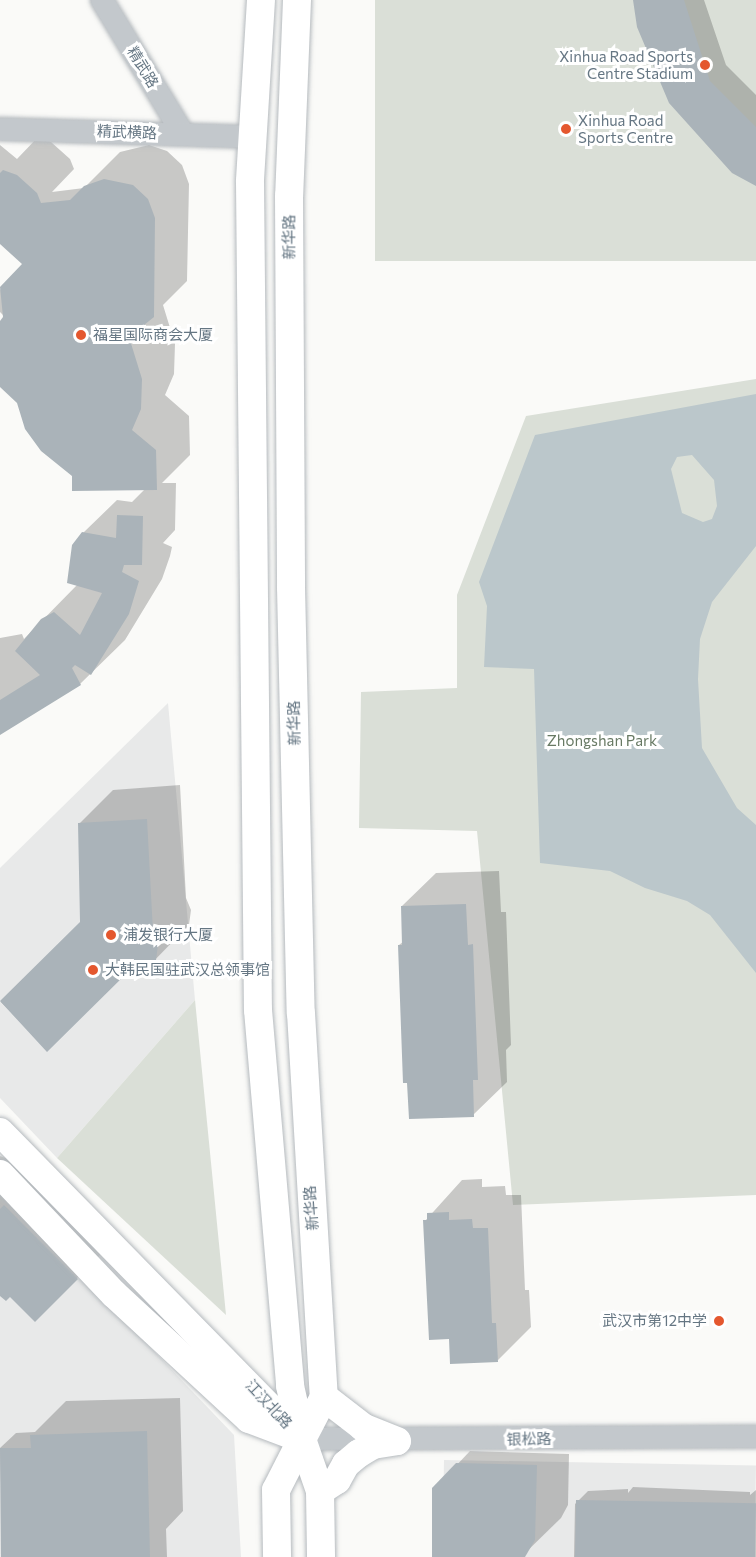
<!DOCTYPE html>
<html>
<head>
<meta charset="utf-8">
<style>
  body { margin:0 }
  #map { position:relative; width:756px; height:1557px; overflow:hidden; background:#fafaf8; font-family:Commissioner,"Noto Sans SC",sans-serif }
  div>[style] { position:absolute }
  .built>* { inset:0; background:#e8e9e9; transform-origin:0 0 }
  .green>* { inset:0; background:#dadfd7; transform-origin:0 0 }
  .water>* { inset:0; background:#bbc7cb }
  .shadow>* { inset:0; background:#0003 }
  .building>* { inset:0; background:#aab3b9; transform-origin:0 0 }
  .roads { filter:drop-shadow(0 0 2px #b5babe) drop-shadow(0 0 2px #b5babe) }
  .minor>* { height:22px; margin:-11px; padding:0 11px; transform-origin:11px; border-radius:11px; background:#c3c8cc }
  .major>* { height:28px; margin:-14px; padding:0 14px; transform-origin:14px; border-radius:14px; background:#fff }
  .dots>* { width:16px; height:16px; translate:-50% -50%; box-sizing:border-box; border:3px solid #fff; border-radius:50% }
  span { translate:-50% -50%; white-space:nowrap; text-align:center; line-height:1.15; -webkit-text-stroke:6px #fff; paint-order:stroke }
  .poi-label { font-size:15px; color:#657683 }
  .right { translate:-100% -50%; text-align:right }
  .left { translate:0 -50%; text-align:left }
  .street-label { font-size:15px; color:#657683 }
  .park-label { font-size:15px; color:#687a64 }
</style>
</head>
<body>
<div id="map">
  <div class="built">
    <div style="clip-path:polygon(168px 703px,195px 1000px,57px 1158px,0 1098px,0 868px)"></div>
    <div style="clip-path:polygon(0 1190px,234px 1435px,241px 1557px,0 1557px)"></div>
    <div style="left:444px;top:1460px;width:312px;height:97px;rotate:1deg"></div>
  </div>
  <div class="green">
    <div style="left:375px;top:0;width:381px;height:261px"></div>
    <div style="clip-path:polygon(756px 379px,756px 1195px,513px 1205px,477px 831px,359px 828px,361px 692px,457px 688px,457px 595px,526px 416px)"></div>
    <div style="clip-path:polygon(195px 1000px,226px 1315px,57px 1158px)"></div>
  </div>
  <div class="water">
    <div style="clip-path:polygon(evenodd,756px 394px,756px 546px,712px 602px,700px 639px,698px 679px,702px 748px,737px 808px,756px 825px,756px 973px,710px 915px,687px 901px,645px 888px,610px 871px,540px 863px,534px 669px,484px 667px,487px 606px,479px 582px,535px 435px,756px 394px,692px 455px,714px 480px,717px 506px,712px 519px,703px 522px,682px 513px,671px 469px,677px 457px,692px 455px)"></div>
  </div>
  <div class="shadow">
    <div style="clip-path:polygon(634px 0,704px 0,726px 65px,756px 95px,756px 184px)"></div>
    <div style="clip-path:polygon(38px 137px,51px 142px,70px 159px,74px 169px,52px 192px,84px 188px,120px 152px,149px 145px,167px 151px,182px 165px,189px 184px,187px 281px,163px 305px,175px 344px,174px 374px,165px 395px,189px 416px,190px 455px,162px 483px,176px 483px,175px 530px,163px 543px,172px 547px,170px 556px,162px 579px,125px 640px,80px 684px,0 734px,0 638px,22px 634px,24px 639px,78px 584px,83px 533px,117px 500px,132px 502px,145px 489px,74px 475px,19px 400px,0 385px,0 323px,5px 317px,0 312px,0 290px,30px 258px,0 242px,0 145px,17px 159px)"></div>
    <div style="clip-path:polygon(180px 785px,186px 898px,191px 910px,189px 925px,146px 969px,127px 971px,47px 1050px,1px 1002px,82px 922px,80px 823px,113px 790px)"></div>
    <div style="clip-path:polygon(499px 871px,501px 912px,506px 912px,511px 1045px,506px 1050px,507px 1082px,473px 1115px,399px 945px,404px 941px,402px 906px,436px 873px)"></div>
    <div style="clip-path:polygon(0 1156px,10px 1160px,105px 1250px,35px 1320px,19px 1286px,0 1294px)"></div>
    <div style="clip-path:polygon(482px 1179px,482px 1187px,505px 1186px,506px 1195px,521px 1195px,525px 1290px,529px 1290px,531px 1327px,498px 1360px,451px 1338px,425px 1221px,462px 1180px)"></div>
    <div style="clip-path:polygon(180px 1398px,183px 1511px,166px 1529px,167px 1557px,3px 1557px,0 1448px,16px 1433px,35px 1432px,66px 1401px)"></div>
    <div style="clip-path:polygon(470px 1451px,569px 1454px,568px 1505px,561px 1518px,521px 1557px,433px 1557px,434px 1489px)"></div>
    <div style="clip-path:polygon(633px 1487px,750px 1492px,750px 1495px,756px 1490px,756px 1557px,574px 1557px,575px 1504px,588px 1491px,628px 1489px,628px 1493px)"></div>
  </div>
  <div class="building">
    <div style="clip-path:polygon(633px 0,684px 0,710px 81px,756px 127px,756px 186px,732px 173px,669px 103px,637px 27px)"></div>
    <div style="clip-path:polygon(3px 170px,17px 175px,37px 193px,41px 203px,70px 200px,84px 186px,104px 179px,133px 185px,148px 199px,155px 218px,154px 317px,129px 337px,142px 379px,141px 409px,132px 430px,156px 450px,157px 490px,72px 491px,72px 476px,41px 451px,25px 429px,17px 403px,0 387px,0 321px,3px 317px,0 287px,22px 264px,0 244px,0 173px)"></div>
    <div style="clip-path:polygon(117px 515px,143px 516px,142px 565px,124px 565px,122px 572px,139px 581px,129px 614px,91px 675px,75px 665px,72px 668px,81px 685px,0 735px,0 700px,40px 675px,15px 651px,41px 619px,54px 612px,80px 635px,102px 593px,67px 583px,72px 545px,82px 532px,116px 538px)"></div>
    <div style="clip-path:polygon(147px 819px,153px 932px,158px 945px,156px 960px,147px 970px,127px 973px,47px 1052px,0 1001px,80px 922px,78px 823px)"></div>
    <div style="clip-path:polygon(466px 904px,468px 945px,473px 944px,478px 1080px,473px 1080px,474px 1117px,409px 1119px,407px 1083px,403px 1083px,398px 945px,402px 945px,401px 906px)"></div>
    <div style="clip-path:polygon(4px 1205px,78px 1279px,35px 1322px,10px 1297px,6px 1301px,0 1296px,0 1209px)"></div>
    <div style="clip-path:polygon(449px 1212px,449px 1220px,472px 1219px,473px 1228px,488px 1228px,492px 1323px,496px 1323px,498px 1362px,450px 1364px,449px 1339px,429px 1340px,423px 1220px,427px 1220px,427px 1213px)"></div>
    <div style="clip-path:polygon(147px 1431px,150px 1557px,1px 1557px,0 1448px,31px 1448px,30px 1435px)"></div>
    <div style="clip-path:polygon(456px 1463px,537px 1465px,535px 1540px,525px 1557px,432px 1557px,432px 1488px)"></div>
    <div style="left:576px;top:1500px;width:180px;height:57px;rotate:1deg"></div>
  </div>
  <div class="roads">
    <div class="minor">
      <div style="left:102px;top:0;width:157px;rotate:58.8deg"></div>
      <div style="left:0;top:129px;width:254px;rotate:1.8deg"></div>
      <div style="left:302px;top:1439px;width:454px;rotate:-0.3deg"></div>
    </div>
    <div class="major">
      <div style="left:261px;top:0;width:182px;rotate:93.5deg"></div>
      <div style="left:250px;top:182px;width:828px;rotate:89.45deg"></div>
      <div style="left:258px;top:1010px;width:377px;rotate:85.1deg"></div>
      <div style="left:290px;top:1386px;width:54px;rotate:77.2deg"></div>
      <div style="left:302px;top:1439px;width:57px;rotate:117deg"></div>
      <div style="left:276px;top:1490px;width:67px;rotate:89.1deg"></div>
      <div style="left:297px;top:0;width:196px;rotate:92.3deg"></div>
      <div style="left:289px;top:196px;width:391px;rotate:89.7deg"></div>
      <div style="left:291px;top:587px;width:426px;rotate:88.7deg"></div>
      <div style="left:301px;top:1013px;width:385px;rotate:86.6deg"></div>
      <div style="left:324px;top:1397px;width:47px;rotate:117.6deg"></div>
      <div style="left:302px;top:1439px;width:55px;rotate:70.9deg"></div>
      <div style="left:320px;top:1491px;width:66px;rotate:89.1deg"></div>
      <div style="left:0;top:1132px;width:429px;rotate:45.6deg"></div>
      <div style="left:0;top:1174px;width:166px;rotate:46.5deg"></div>
      <div style="left:114px;top:1294px;width:184px;rotate:42.8deg"></div>
      <div style="left:249px;top:1419px;width:51px;rotate:20.6deg"></div>
      <div style="left:320px;top:1491px;width:20px;rotate:-33deg"></div>
      <div style="left:337px;top:1480px;width:18px;rotate:-61deg"></div>
      <div style="left:346px;top:1464px;width:16px;rotate:-40deg"></div>
      <div style="left:358px;top:1454px;width:17px;rotate:-31deg"></div>
      <div style="left:373px;top:1445px;width:24px;rotate:-9deg"></div>
      <div style="left:397px;top:1441px;width:37px;rotate:-158deg"></div>
      <div style="left:363px;top:1427px;width:49px;rotate:-142.4deg"></div>
    </div>
  </div>
  <div class="dots">
    <div style="left:705px;top:65px;background:#e4572e"></div>
    <div style="left:566px;top:129px;background:#e4572e"></div>
    <div style="left:81px;top:335px;background:#e4572e"></div>
    <div style="left:111px;top:935px;background:#e4572e"></div>
    <div style="left:93px;top:970px;background:#e4572e"></div>
    <div style="left:719px;top:1321px;background:#e4572e"></div>
  </div>
  <div class="poi-label">
    <span class="right" style="left:693px;top:65px">Xinhua Road Sports<br>Centre Stadium</span>
    <span class="left" style="left:578px;top:129px">Xinhua Road<br>Sports Centre</span>
    <span class="left" style="left:93px;top:335px">福星国际商会大厦</span>
    <span class="left" style="left:123px;top:935px">浦发银行大厦</span>
    <span class="left" style="left:105px;top:970px">大韩民国驻武汉总领事馆</span>
    <span class="right" style="left:707px;top:1321px">武汉市第12中学</span>
  </div>
  <div class="street-label">
    <span style="left:143px;top:67px;rotate:59deg">精武路</span>
    <span style="left:127px;top:132px;rotate:2deg">精武横路</span>
    <span style="left:289px;top:237px;rotate:-90deg">新华路</span>
    <span style="left:294px;top:723px;rotate:-91deg">新华路</span>
    <span style="left:311px;top:1208px;rotate:-94deg">新华路</span>
    <span style="left:269px;top:1404px;rotate:47deg">江汉北路</span>
    <span style="left:529px;top:1439px;rotate:-1deg">银松路</span>
  </div>
  <div class="park-label">
    <span style="left:602px;top:741px">Zhongshan Park</span>
  </div>
</div>
</body>
</html>
